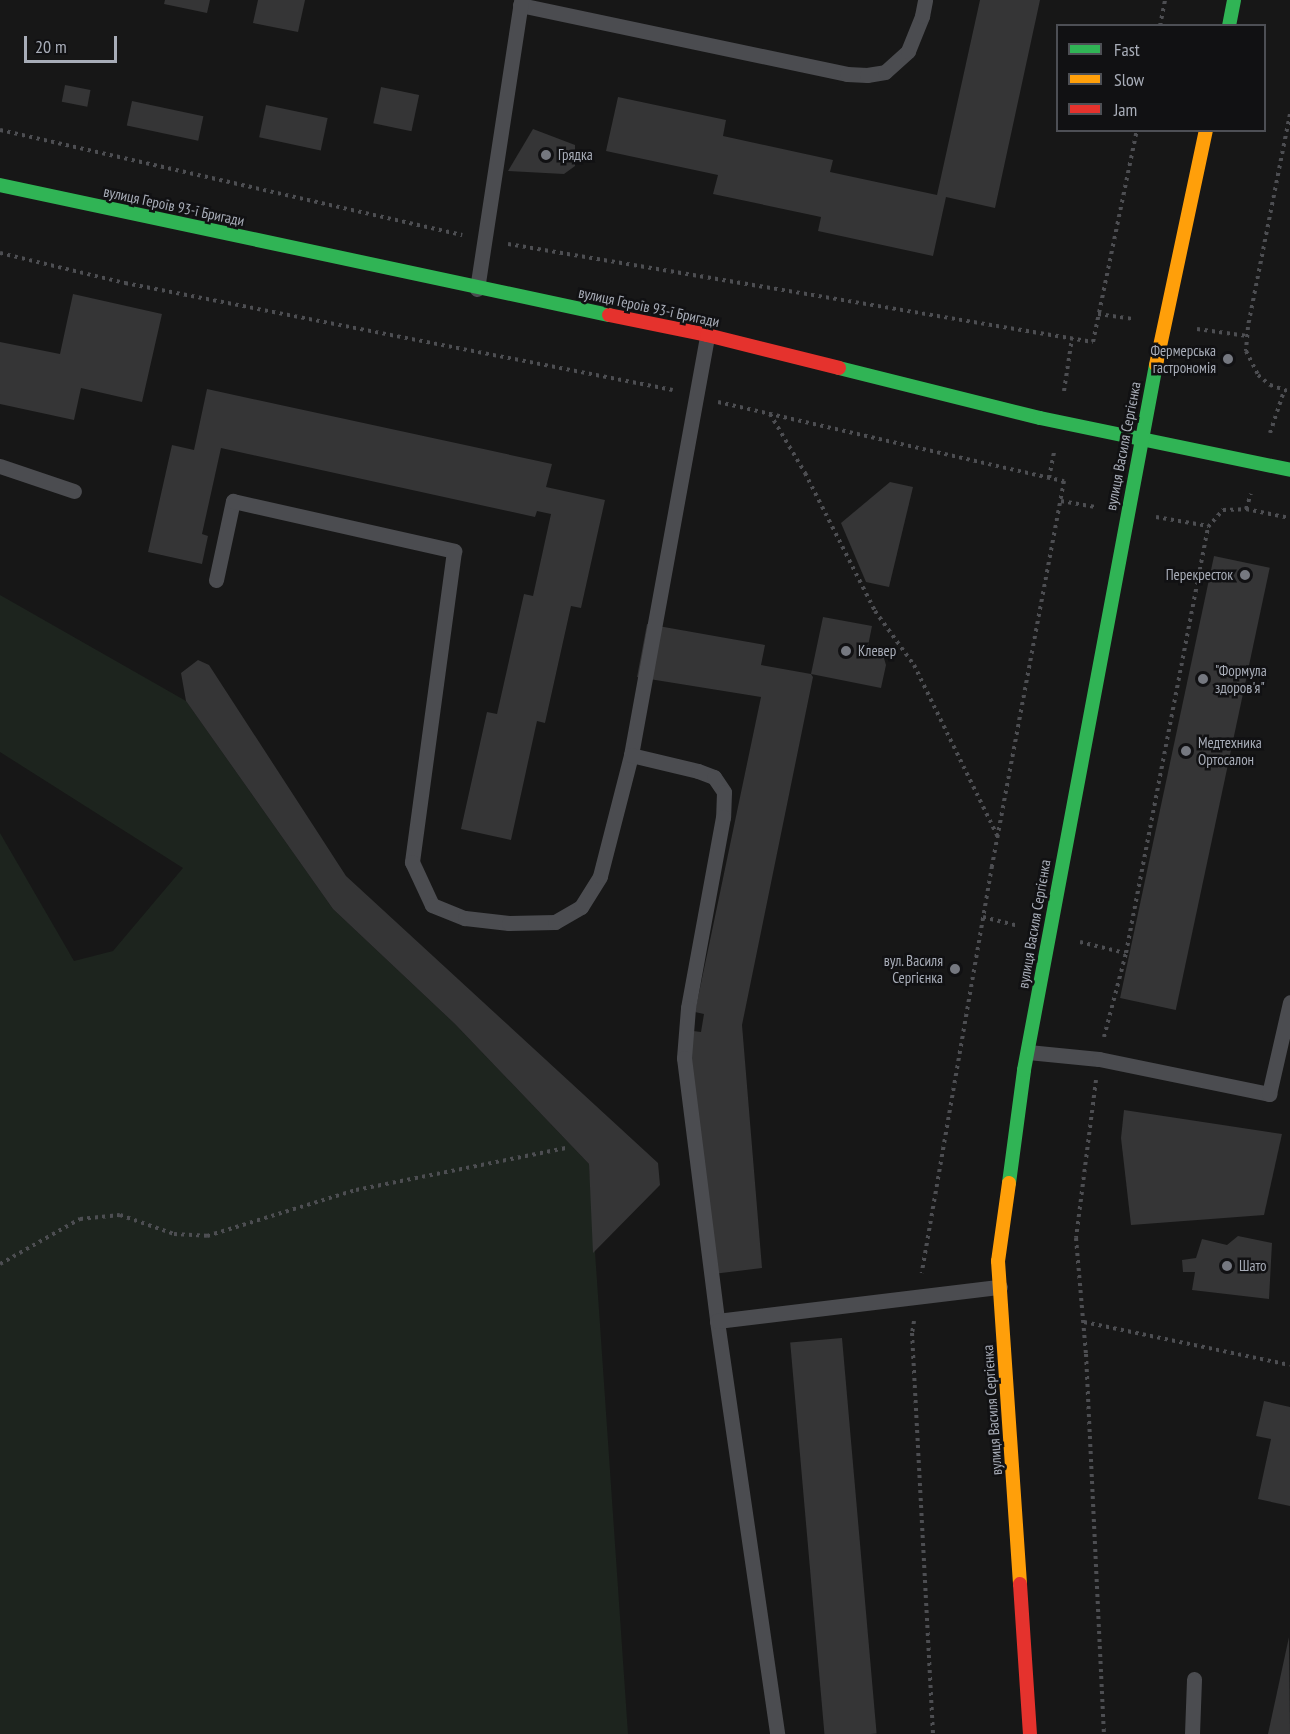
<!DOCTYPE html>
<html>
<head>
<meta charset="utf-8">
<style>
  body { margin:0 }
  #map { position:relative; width:1290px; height:1734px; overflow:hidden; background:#171717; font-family:"PT Sans Narrow",sans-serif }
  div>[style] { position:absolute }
  .green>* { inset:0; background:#1d241e }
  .building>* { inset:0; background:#353536; transform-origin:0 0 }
  .path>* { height:4px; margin-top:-2px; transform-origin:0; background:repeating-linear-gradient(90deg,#4d4e52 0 3px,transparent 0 7.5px) }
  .lane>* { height:15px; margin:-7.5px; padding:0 7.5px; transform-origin:7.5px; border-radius:7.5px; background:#4b4c50 }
  .fast>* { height:14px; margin:-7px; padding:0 7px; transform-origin:7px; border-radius:7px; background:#30b455 }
  .slow>* { height:14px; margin:-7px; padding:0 7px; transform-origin:7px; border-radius:7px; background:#ff9f0a }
  .jam>* { height:14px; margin:-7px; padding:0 7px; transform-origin:7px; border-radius:7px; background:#e5322d }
  .dots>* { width:16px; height:16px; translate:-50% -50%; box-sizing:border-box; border:3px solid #111113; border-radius:50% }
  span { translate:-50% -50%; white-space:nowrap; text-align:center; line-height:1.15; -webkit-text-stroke:5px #111113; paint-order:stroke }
  .poi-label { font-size:15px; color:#a8adb8 }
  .left { translate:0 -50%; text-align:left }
  .right { translate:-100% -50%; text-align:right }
  .street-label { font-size:15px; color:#a8adb8 }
  .legend { position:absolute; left:1056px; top:24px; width:210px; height:108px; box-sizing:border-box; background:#111113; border:2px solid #4d4f55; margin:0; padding:8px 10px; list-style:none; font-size:18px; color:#a8adb8 }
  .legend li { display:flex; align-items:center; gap:12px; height:30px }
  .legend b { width:30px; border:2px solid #4d4f55 }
  .scale { position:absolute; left:24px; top:36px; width:93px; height:27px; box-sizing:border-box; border:3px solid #a8adb8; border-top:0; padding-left:8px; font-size:18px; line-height:21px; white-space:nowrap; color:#a8adb8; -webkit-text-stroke:4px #111113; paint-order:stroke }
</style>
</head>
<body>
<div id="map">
  <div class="green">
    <div style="clip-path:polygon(0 595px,186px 701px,333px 909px,455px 1024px,589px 1164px,628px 1734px,0 1734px,0 833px,74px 961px,113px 951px,183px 868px,0 752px)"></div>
  </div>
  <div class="building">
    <div style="clip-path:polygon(165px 0,210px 0,207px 13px,164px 4px)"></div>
    <div style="clip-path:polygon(258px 0,305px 0,298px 32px,253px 23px)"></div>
    <div style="clip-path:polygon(980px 0,1040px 0,995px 208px,946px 197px,933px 256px,818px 231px,821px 217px,713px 194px,718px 175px,606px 151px,618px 97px,726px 120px,723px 136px,833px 160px,830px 172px,937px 195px)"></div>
    <div style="left:65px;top:85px;width:26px;height:17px;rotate:11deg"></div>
    <div style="left:381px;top:87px;width:39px;height:37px;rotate:12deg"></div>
    <div style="left:132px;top:101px;width:73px;height:25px;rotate:12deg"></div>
    <div style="left:266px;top:105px;width:63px;height:33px;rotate:12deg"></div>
    <div style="clip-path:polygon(533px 129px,575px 145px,575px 166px,564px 174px,508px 171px)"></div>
    <div style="clip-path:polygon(73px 294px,162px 314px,142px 402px,81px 388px,74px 420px,0 404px,0 342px,60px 354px)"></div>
    <div style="clip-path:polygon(207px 389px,552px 464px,546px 487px,605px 500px,581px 608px,571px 606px,545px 723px,537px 721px,511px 840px,461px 829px,487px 712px,497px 714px,524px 594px,533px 596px,551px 514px,537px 511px,535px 517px,221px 448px,202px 534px,208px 536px,202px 564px,148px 552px,172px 445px,194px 450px)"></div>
    <div style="clip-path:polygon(890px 482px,913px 487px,889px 587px,866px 582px,841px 523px)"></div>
    <div style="left:1214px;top:556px;width:57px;height:452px;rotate:12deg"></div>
    <div style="clip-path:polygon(823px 617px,872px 626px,868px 646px,883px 655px,886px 665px,881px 688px,811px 674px)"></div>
    <div style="clip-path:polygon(647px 624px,765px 645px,761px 665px,811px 674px,813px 677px,742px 1025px,762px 1268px,713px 1274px,684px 1058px,693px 1031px,701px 1032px,704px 1014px,695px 1012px,761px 697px,637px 677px)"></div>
    <div style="clip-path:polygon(198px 660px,209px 665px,346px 876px,658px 1163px,660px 1185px,593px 1253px,589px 1164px,455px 1024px,333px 909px,186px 701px,181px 673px)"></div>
    <div style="clip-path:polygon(1124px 1110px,1282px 1134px,1264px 1215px,1131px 1225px,1121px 1138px)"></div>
    <div style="clip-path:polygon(1238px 1236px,1272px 1243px,1269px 1299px,1192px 1290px,1195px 1272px,1183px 1272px,1182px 1260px,1196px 1258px,1202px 1239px,1227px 1245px)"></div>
    <div style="left:842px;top:1338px;width:397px;height:52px;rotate:85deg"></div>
    <div style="clip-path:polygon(1264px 1401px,1290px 1407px,1290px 1506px,1258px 1499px,1271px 1439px,1256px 1436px)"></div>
    <div style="clip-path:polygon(1289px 1637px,1290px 1734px,1268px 1734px)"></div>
  </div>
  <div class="path">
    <div style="left:1160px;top:26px;width:26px;rotate:-79deg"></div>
    <div style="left:1290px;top:114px;width:217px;rotate:101.2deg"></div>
    <div style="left:1248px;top:327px;width:24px;rotate:95deg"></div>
    <div style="left:1246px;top:351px;width:27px;rotate:63deg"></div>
    <div style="left:1258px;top:375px;width:16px;rotate:40deg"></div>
    <div style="left:1270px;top:385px;width:21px;rotate:19deg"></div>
    <div style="left:0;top:130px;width:474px;rotate:12.8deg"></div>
    <div style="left:508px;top:244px;width:593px;rotate:9.51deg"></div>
    <div style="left:1093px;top:342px;width:217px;rotate:-78.3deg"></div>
    <div style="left:0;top:253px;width:129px;rotate:13.5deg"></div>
    <div style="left:125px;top:283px;width:558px;rotate:11.05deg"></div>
    <div style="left:1098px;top:314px;width:35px;rotate:8deg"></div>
    <div style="left:1197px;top:329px;width:51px;rotate:7.8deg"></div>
    <div style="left:1064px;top:391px;width:54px;rotate:-81.4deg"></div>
    <div style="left:718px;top:402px;width:355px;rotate:12.9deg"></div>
    <div style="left:1064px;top:481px;width:392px;rotate:100.6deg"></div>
    <div style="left:992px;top:866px;width:413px;rotate:99.8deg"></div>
    <div style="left:770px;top:414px;width:69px;rotate:59.3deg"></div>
    <div style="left:805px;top:473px;width:155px;rotate:63.1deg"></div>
    <div style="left:875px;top:611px;width:67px;rotate:54.2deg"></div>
    <div style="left:914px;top:665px;width:191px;rotate:64deg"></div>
    <div style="left:1270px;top:433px;width:44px;rotate:-71.6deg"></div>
    <div style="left:1049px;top:478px;width:26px;rotate:-79deg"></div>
    <div style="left:1061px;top:501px;width:35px;rotate:10deg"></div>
    <div style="left:1246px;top:509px;width:16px;rotate:-72deg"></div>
    <div style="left:1156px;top:517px;width:53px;rotate:9.8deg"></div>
    <div style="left:983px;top:917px;width:36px;rotate:14deg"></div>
    <div style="left:1080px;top:942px;width:46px;rotate:13.7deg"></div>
    <div style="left:1104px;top:1037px;width:87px;rotate:-75.3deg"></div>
    <div style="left:1126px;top:953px;width:434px;rotate:-79.1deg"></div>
    <div style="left:1208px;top:527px;width:23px;rotate:-49deg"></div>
    <div style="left:1223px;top:510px;width:23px;rotate:-2deg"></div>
    <div style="left:1246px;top:509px;width:45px;rotate:11.6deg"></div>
    <div style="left:1096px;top:1080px;width:159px;rotate:97.2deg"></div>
    <div style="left:1076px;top:1238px;width:116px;rotate:85.1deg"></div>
    <div style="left:1086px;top:1354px;width:380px;rotate:87.3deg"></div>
    <div style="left:0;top:1264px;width:92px;rotate:-29.4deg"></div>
    <div style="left:80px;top:1219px;width:40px;rotate:-5.7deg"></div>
    <div style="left:120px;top:1215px;width:57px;rotate:19.4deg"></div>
    <div style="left:174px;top:1234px;width:33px;rotate:3deg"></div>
    <div style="left:207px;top:1236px;width:156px;rotate:-17.2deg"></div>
    <div style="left:356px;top:1190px;width:214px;rotate:-11.3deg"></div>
    <div style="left:914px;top:1321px;width:12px;rotate:99deg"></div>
    <div style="left:912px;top:1333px;width:402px;rotate:87deg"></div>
    <div style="left:1084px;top:1322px;width:210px;rotate:11.8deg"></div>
  </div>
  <div class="lane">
    <div style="left:520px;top:5px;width:334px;rotate:11.9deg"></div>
    <div style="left:847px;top:74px;width:20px;rotate:3deg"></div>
    <div style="left:867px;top:75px;width:18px;rotate:-9deg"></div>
    <div style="left:885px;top:72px;width:31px;rotate:-42deg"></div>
    <div style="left:908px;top:51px;width:38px;rotate:-68deg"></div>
    <div style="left:922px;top:16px;width:16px;rotate:-79deg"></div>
    <div style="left:477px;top:289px;width:292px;rotate:-81.3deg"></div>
    <div style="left:0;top:466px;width:78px;rotate:18.7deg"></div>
    <div style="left:216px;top:580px;width:81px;rotate:-77.9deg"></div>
    <div style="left:233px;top:501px;width:227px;rotate:12.7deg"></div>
    <div style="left:454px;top:551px;width:314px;rotate:97.7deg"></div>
    <div style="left:412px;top:862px;width:47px;rotate:65.1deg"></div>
    <div style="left:432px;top:905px;width:35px;rotate:22deg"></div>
    <div style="left:465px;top:918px;width:44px;rotate:6.5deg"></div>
    <div style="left:509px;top:923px;width:46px;rotate:-1.2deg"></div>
    <div style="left:555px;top:922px;width:30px;rotate:-30deg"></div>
    <div style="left:581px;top:907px;width:36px;rotate:-58deg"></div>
    <div style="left:600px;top:876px;width:125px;rotate:-75.6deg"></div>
    <div style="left:631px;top:755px;width:427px;rotate:-79.7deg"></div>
    <div style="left:631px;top:755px;width:69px;rotate:13.4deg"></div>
    <div style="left:698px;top:771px;width:17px;rotate:21deg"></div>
    <div style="left:714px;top:777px;width:18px;rotate:56deg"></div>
    <div style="left:724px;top:792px;width:25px;rotate:92deg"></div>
    <div style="left:723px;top:817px;width:194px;rotate:100.4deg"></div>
    <div style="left:688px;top:1008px;width:50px;rotate:94.6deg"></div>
    <div style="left:684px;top:1058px;width:265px;rotate:82.8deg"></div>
    <div style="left:717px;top:1321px;width:417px;rotate:81.7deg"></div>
    <div style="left:1028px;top:1052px;width:71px;rotate:5.6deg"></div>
    <div style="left:1099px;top:1059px;width:174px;rotate:11.6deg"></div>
    <div style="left:1269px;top:1094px;width:94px;rotate:-77.1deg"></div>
    <div style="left:717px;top:1321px;width:285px;rotate:-6.9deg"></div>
    <div style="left:1192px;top:1734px;width:55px;rotate:-87.9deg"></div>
  </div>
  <div class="fast">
    <div style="left:1229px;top:26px;width:26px;rotate:-79deg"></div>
    <div style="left:0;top:185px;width:623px;rotate:12.05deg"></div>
    <div style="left:839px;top:368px;width:207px;rotate:14deg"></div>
    <div style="left:1040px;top:418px;width:255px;rotate:11.7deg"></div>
    <div style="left:1009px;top:1183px;width:114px;rotate:-82.4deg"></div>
    <div style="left:1024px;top:1070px;width:717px;rotate:-79.4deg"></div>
  </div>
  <div class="slow">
    <div style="left:1156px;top:365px;width:240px;rotate:-78deg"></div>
    <div style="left:1009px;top:1183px;width:79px;rotate:98deg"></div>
    <div style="left:998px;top:1261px;width:324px;rotate:86.1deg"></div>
  </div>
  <div class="jam">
    <div style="left:609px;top:315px;width:100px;rotate:11.5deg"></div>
    <div style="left:707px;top:335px;width:136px;rotate:14deg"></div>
    <div style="left:1020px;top:1584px;width:150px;rotate:86.2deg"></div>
  </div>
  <div class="dots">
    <div style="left:546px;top:155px;background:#757880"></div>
    <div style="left:1228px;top:359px;background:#757880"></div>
    <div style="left:1245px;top:575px;background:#757880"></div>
    <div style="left:846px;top:651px;background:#757880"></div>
    <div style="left:1203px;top:679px;background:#757880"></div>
    <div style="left:1186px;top:751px;background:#757880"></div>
    <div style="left:955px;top:969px;background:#757880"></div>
    <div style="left:1227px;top:1266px;background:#757880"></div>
  </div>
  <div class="poi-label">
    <span class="left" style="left:558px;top:155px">Грядка</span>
    <span class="right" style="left:1216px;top:359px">Фермерська<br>гастрономія</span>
    <span class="right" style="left:1233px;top:575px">Перекресток</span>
    <span class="left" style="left:858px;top:651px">Клевер</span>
    <span class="left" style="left:1215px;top:679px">"Формула<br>здоров'я"</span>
    <span class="left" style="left:1198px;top:751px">Медтехника<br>Ортосалон</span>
    <span class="right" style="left:943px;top:969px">вул. Василя<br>Сергієнка</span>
    <span class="left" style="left:1239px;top:1266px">Шато</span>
  </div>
  <div class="street-label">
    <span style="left:174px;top:206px;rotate:12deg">вулиця Героїв 93-ї Бригади</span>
    <span style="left:649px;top:307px;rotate:12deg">вулиця Героїв 93-ї Бригади</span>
    <span style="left:1123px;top:446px;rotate:-79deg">вулиця Василя Сергієнка</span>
    <span style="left:1034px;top:924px;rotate:-80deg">вулиця Василя Сергієнка</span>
    <span style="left:992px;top:1410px;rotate:-94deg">вулиця Василя Сергієнка</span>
  </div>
  <ul class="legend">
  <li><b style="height:8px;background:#30b455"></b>Fast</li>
  <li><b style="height:8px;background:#ff9f0a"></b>Slow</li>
  <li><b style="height:8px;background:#e5322d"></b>Jam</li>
  </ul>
  <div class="scale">20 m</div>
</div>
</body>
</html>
